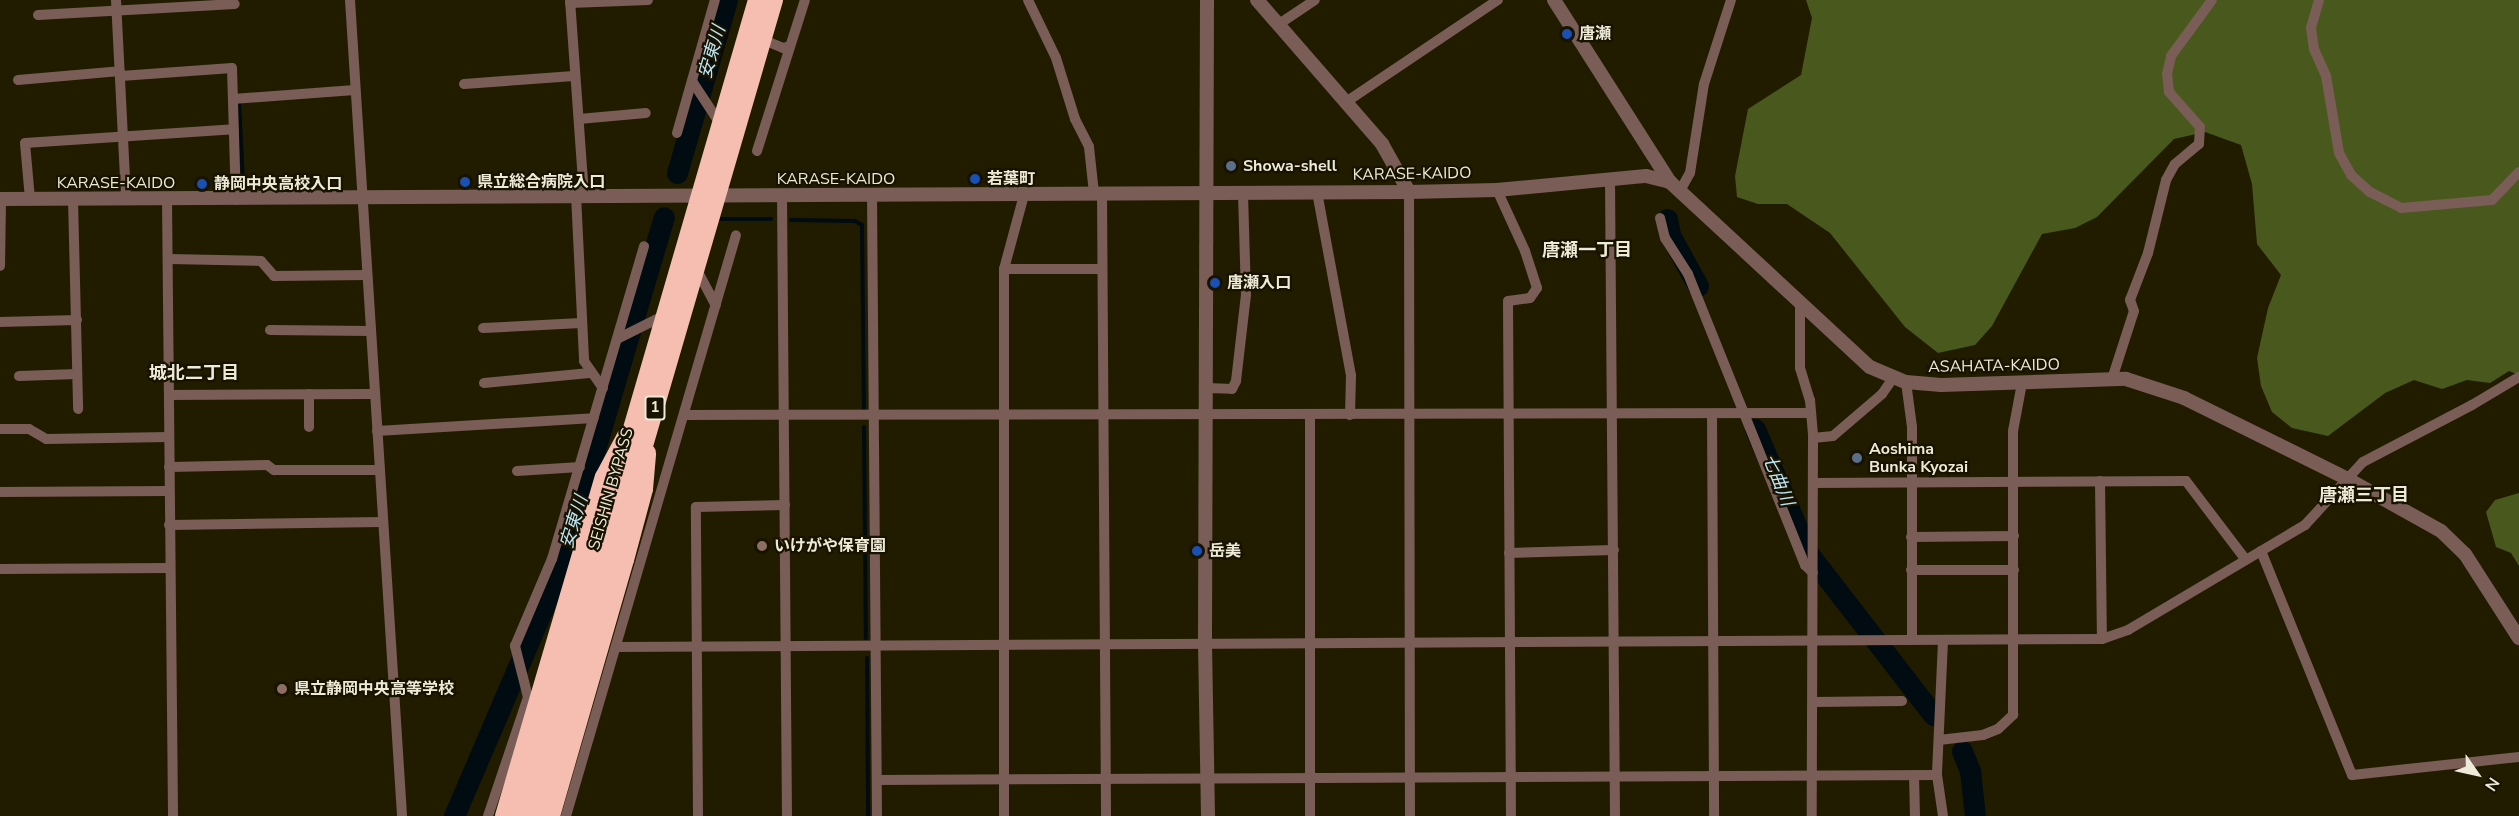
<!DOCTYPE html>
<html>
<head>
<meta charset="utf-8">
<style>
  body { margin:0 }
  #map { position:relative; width:2519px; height:816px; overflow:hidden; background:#211c00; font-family:"Nunito Sans","Noto Sans JP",sans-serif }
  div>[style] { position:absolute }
  .forest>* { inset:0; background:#49581c }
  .stream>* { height:4px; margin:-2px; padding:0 2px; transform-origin:2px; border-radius:2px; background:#000b12 }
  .river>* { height:21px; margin:-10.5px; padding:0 10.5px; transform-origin:10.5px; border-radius:10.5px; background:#000b12 }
  .minor>* { height:10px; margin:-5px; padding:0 5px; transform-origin:5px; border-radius:5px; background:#795d56 }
  .tertiary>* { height:14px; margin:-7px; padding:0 7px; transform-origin:7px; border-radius:7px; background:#795d56 }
  .motorway>* { height:18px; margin:-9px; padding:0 9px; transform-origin:9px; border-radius:9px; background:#f6beb0 }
  .motorway-bridge>* { height:18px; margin:-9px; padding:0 9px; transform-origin:9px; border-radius:9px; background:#f6beb0 }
  .dots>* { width:16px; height:16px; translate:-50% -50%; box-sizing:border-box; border:3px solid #181200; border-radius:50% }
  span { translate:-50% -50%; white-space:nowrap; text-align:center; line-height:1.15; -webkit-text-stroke:4.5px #181200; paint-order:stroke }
  .shield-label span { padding:2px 4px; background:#181200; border:2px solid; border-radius:4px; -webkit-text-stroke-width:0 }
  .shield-label { font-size:15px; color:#edead9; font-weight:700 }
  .poi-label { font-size:16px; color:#edead9; font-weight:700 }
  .left { translate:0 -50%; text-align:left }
  .street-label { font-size:16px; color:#edead9 }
  .water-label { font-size:18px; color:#bee6f5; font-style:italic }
  .neighbourhood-label { font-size:18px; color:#edead9; font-weight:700 }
  .north { position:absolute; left:2447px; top:744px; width:60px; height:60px; -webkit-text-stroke:4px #181200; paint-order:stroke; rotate:124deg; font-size:16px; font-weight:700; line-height:24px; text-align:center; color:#edead9 }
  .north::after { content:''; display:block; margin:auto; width:21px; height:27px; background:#edead9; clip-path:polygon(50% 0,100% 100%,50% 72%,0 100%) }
</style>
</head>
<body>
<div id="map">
  <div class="forest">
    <div style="clip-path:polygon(1806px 0,2519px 0,2519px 375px,2509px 371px,2490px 383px,2467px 380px,2442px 389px,2414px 380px,2385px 393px,2328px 436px,2292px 428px,2272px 412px,2261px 386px,2257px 358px,2268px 308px,2281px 275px,2257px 244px,2252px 184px,2241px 145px,2205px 132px,2174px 139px,2097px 217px,2075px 228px,2042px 234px,1992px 326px,1975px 345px,1938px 353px,1905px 327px,1830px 233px,1787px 204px,1758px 204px,1737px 197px,1735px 176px,1748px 109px,1801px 75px,1812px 18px)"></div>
    <div style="clip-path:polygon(2519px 493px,2519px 566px,2511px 553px,2496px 547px,2486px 512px,2495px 500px)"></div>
  </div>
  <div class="stream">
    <div style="left:239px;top:103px;width:80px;rotate:87.1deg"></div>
    <div style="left:721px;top:219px;width:50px"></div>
    <div style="left:791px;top:220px;width:64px;rotate:0.9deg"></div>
    <div style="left:855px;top:221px;width:8px;rotate:30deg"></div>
    <div style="left:862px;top:225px;width:185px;rotate:89.4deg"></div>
    <div style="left:864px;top:427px;width:211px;rotate:89.5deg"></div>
    <div style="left:867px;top:658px;width:158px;rotate:89.6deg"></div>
  </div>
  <div class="river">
    <div style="left:677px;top:173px;width:180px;rotate:-73.9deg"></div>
    <div style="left:1667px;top:219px;width:16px;rotate:79deg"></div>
    <div style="left:1670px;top:235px;width:58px;rotate:61.2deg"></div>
    <div style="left:1755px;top:429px;width:135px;rotate:66.9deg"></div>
    <div style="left:1808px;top:553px;width:205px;rotate:52.3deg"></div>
    <div style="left:1962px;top:751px;width:22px;rotate:68deg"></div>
    <div style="left:1970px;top:771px;width:45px;rotate:83.7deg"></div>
    <div style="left:454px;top:816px;width:267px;rotate:-66.8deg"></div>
    <div style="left:559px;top:571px;width:369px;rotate:-73.5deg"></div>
  </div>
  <div class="minor">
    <div style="left:116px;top:0;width:200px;rotate:87.1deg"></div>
    <div style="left:350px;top:0;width:818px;rotate:86.35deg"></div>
    <div style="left:570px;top:0;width:196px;rotate:85.9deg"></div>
    <div style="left:1028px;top:0;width:64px;rotate:64.2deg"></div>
    <div style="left:1056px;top:58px;width:64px;rotate:72.7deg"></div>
    <div style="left:1075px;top:119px;width:31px;rotate:63deg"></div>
    <div style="left:1089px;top:147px;width:46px;rotate:83.8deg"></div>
    <div style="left:2319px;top:0;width:29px;rotate:106deg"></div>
    <div style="left:2311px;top:28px;width:21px;rotate:82deg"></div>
    <div style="left:2314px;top:49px;width:30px;rotate:66deg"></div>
    <div style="left:2326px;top:76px;width:78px;rotate:80.4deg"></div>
    <div style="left:2339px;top:153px;width:25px;rotate:61deg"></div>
    <div style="left:2351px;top:175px;width:25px;rotate:42deg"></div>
    <div style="left:2370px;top:192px;width:35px;rotate:27deg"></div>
    <div style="left:2401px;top:208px;width:91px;rotate:-5deg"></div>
    <div style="left:2492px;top:200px;width:39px;rotate:-46deg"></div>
    <div style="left:570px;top:3px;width:78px;rotate:-2.2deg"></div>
    <div style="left:38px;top:15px;width:197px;rotate:-3.2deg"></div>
    <div style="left:1279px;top:24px;width:43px;rotate:-33.7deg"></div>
    <div style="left:764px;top:40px;width:21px;rotate:23deg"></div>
    <div style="left:783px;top:48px;width:7px;rotate:-16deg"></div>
    <div style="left:121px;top:76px;width:111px;rotate:-4.1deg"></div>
    <div style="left:232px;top:68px;width:132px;rotate:88.3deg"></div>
    <div style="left:18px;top:80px;width:102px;rotate:-5deg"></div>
    <div style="left:692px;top:81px;width:49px;rotate:56.6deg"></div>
    <div style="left:464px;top:84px;width:110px;rotate:-4.2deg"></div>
    <div style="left:233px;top:99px;width:122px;rotate:-4.2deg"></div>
    <div style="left:1346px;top:102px;width:183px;rotate:-33.9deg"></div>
    <div style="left:579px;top:119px;width:67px;rotate:-5.1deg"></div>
    <div style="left:677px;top:133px;width:138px;rotate:-74.1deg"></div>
    <div style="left:757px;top:151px;width:158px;rotate:-72.4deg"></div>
    <div style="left:1610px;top:180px;width:636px;rotate:89.55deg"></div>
    <div style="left:1681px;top:189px;width:18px;rotate:-61deg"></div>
    <div style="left:1690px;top:173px;width:90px;rotate:-81.1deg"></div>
    <div style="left:1704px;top:84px;width:88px;rotate:-72.2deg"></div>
    <div style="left:1497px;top:190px;width:67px;rotate:65.3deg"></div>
    <div style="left:1525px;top:251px;width:39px;rotate:72deg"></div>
    <div style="left:1537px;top:288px;width:12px;rotate:125deg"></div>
    <div style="left:1530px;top:298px;width:22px;rotate:172deg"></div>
    <div style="left:1508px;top:301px;width:515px;rotate:89.67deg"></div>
    <div style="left:1317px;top:192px;width:186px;rotate:79.5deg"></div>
    <div style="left:1351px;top:375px;width:40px;rotate:91.4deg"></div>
    <div style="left:1409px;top:192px;width:624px;rotate:89.91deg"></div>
    <div style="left:1102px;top:193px;width:623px;rotate:89.63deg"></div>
    <div style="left:576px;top:195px;width:166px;rotate:87.2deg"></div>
    <div style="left:584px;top:361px;width:33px;rotate:55deg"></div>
    <div style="left:782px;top:195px;width:621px;rotate:89.54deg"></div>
    <div style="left:872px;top:195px;width:621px;rotate:89.54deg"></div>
    <div style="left:30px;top:199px;width:56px;rotate:-95.1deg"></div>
    <div style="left:25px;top:143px;width:209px;rotate:-3.8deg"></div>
    <div style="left:73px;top:199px;width:210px;rotate:88.6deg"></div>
    <div style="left:167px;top:199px;width:617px;rotate:89.44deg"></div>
    <div style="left:1660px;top:218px;width:21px;rotate:76deg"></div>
    <div style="left:1665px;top:238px;width:43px;rotate:57.4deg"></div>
    <div style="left:1688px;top:274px;width:314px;rotate:68.1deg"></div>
    <div style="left:1805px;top:565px;width:11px;rotate:45deg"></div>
    <div style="left:169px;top:259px;width:92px;rotate:1.2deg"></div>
    <div style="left:261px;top:261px;width:20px;rotate:49deg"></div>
    <div style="left:274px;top:276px;width:93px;rotate:-0.6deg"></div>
    <div style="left:0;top:266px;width:67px;rotate:-89.1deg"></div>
    <div style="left:1004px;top:269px;width:98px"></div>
    <div style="left:697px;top:270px;width:40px;rotate:62deg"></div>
    <div style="left:1800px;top:303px;width:65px;rotate:90deg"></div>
    <div style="left:1800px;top:368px;width:34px;rotate:73deg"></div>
    <div style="left:1810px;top:400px;width:38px;rotate:85deg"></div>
    <div style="left:1813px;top:438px;width:378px;rotate:90.2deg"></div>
    <div style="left:0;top:322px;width:77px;rotate:-1.5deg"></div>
    <div style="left:483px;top:328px;width:98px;rotate:-2.9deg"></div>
    <div style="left:270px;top:330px;width:101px;rotate:0.6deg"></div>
    <div style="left:617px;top:339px;width:51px;rotate:-26.6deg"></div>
    <div style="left:19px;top:376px;width:58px;rotate:-2deg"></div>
    <div style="left:2112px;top:379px;width:71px;rotate:-72.1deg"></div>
    <div style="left:2134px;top:311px;width:12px;rotate:-110deg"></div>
    <div style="left:2130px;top:300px;width:50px;rotate:-69deg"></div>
    <div style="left:2148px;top:253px;width:75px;rotate:-76.1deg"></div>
    <div style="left:2166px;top:180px;width:18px;rotate:-61deg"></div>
    <div style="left:2175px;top:164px;width:31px;rotate:-40deg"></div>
    <div style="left:2199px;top:144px;width:17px;rotate:-87deg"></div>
    <div style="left:2200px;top:127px;width:47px;rotate:-131.5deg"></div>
    <div style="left:2169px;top:92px;width:18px;rotate:-96deg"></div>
    <div style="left:2167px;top:74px;width:18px;rotate:-77deg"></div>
    <div style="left:2171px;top:56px;width:69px;rotate:-53.8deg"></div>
    <div style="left:1906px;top:382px;width:45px;rotate:82.4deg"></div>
    <div style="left:1912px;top:427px;width:213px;rotate:90deg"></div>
    <div style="left:484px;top:383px;width:106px;rotate:-5.4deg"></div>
    <div style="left:1207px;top:388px;width:25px;rotate:2deg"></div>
    <div style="left:1232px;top:389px;width:9px;rotate:-63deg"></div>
    <div style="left:1236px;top:381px;width:87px;rotate:-83.4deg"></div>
    <div style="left:1246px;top:295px;width:103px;rotate:-91.7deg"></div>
    <div style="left:309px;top:394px;width:33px;rotate:90deg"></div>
    <div style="left:169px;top:395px;width:206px;rotate:-0.3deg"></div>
    <div style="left:1712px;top:414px;width:402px;rotate:89.7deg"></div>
    <div style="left:684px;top:415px;width:1127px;rotate:-0.1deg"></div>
    <div style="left:1310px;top:415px;width:401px;rotate:90deg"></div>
    <div style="left:0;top:429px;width:29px"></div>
    <div style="left:29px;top:429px;width:20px;rotate:30deg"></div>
    <div style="left:46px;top:439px;width:123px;rotate:-0.9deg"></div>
    <div style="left:377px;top:431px;width:217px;rotate:-3.4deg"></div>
    <div style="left:1813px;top:438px;width:20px;rotate:-6deg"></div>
    <div style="left:1833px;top:436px;width:65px;rotate:-40.6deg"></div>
    <div style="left:1882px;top:394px;width:19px;rotate:-55deg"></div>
    <div style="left:169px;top:467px;width:98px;rotate:-1.2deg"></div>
    <div style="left:267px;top:465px;width:9px;rotate:36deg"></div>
    <div style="left:274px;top:470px;width:105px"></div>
    <div style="left:517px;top:471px;width:63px;rotate:-3.6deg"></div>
    <div style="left:2100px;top:481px;width:158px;rotate:89.3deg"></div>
    <div style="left:1813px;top:483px;width:373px;rotate:-0.3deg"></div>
    <div style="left:2186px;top:481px;width:99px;rotate:52.8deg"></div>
    <div style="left:0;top:492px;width:169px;rotate:-0.3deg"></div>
    <div style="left:169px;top:525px;width:214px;rotate:-0.8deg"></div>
    <div style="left:1911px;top:537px;width:103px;rotate:-0.6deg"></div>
    <div style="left:2261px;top:551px;width:242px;rotate:67.9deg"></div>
    <div style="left:2352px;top:775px;width:168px;rotate:-6.2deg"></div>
    <div style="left:1509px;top:553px;width:105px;rotate:-1.6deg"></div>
    <div style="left:0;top:569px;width:169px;rotate:-0.3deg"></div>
    <div style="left:1911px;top:570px;width:103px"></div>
    <div style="left:1943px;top:641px;width:134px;rotate:92.6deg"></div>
    <div style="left:1937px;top:775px;width:41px;rotate:81.7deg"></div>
    <div style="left:616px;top:647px;width:1486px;rotate:-0.31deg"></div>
    <div style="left:2102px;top:639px;width:28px;rotate:-19deg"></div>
    <div style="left:2128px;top:630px;width:206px;rotate:-30.7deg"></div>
    <div style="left:2305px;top:525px;width:86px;rotate:-47.4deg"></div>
    <div style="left:2363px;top:462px;width:123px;rotate:-27.6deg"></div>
    <div style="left:2472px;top:405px;width:55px;rotate:-30.8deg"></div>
    <div style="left:1813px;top:702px;width:89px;rotate:-0.6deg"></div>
    <div style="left:1939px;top:740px;width:44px;rotate:-6.5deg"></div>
    <div style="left:1983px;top:735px;width:16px;rotate:-22deg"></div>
    <div style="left:1998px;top:729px;width:21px;rotate:-43deg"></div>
    <div style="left:2013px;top:715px;width:284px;rotate:-90deg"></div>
    <div style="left:2013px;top:431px;width:49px;rotate:-79.4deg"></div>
    <div style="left:1914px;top:775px;width:41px;rotate:88.6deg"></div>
    <div style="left:877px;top:780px;width:1060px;rotate:-0.27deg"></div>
    <div style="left:488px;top:816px;width:126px;rotate:-71.4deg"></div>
    <div style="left:528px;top:697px;width:53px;rotate:-104.3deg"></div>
    <div style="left:515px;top:646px;width:95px;rotate:-67deg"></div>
    <div style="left:552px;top:559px;width:326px;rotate:-73.6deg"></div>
    <div style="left:566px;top:816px;width:605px;rotate:-73.69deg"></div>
    <div style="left:698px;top:816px;width:309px;rotate:-90.4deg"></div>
    <div style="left:696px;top:507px;width:89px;rotate:-1.3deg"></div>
    <div style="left:1004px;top:816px;width:547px;rotate:-90deg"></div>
    <div style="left:1004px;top:269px;width:77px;rotate:-74.9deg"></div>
  </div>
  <div class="tertiary">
    <div style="left:1207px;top:0;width:644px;rotate:90.18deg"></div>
    <div style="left:1205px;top:644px;width:172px;rotate:89deg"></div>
    <div style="left:1257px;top:0;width:191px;rotate:49deg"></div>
    <div style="left:1382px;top:144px;width:55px;rotate:60.6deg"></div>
    <div style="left:1554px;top:0;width:216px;rotate:57.5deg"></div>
    <div style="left:1670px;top:182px;width:272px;rotate:42.8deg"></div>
    <div style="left:1870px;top:367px;width:39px;rotate:23deg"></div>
    <div style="left:1906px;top:382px;width:35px;rotate:5deg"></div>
    <div style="left:1941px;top:385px;width:185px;rotate:-1.9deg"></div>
    <div style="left:2126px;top:379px;width:61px;rotate:18.1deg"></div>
    <div style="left:2184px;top:398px;width:181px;rotate:26.3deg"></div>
    <div style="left:2346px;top:478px;width:109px;rotate:29.2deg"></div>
    <div style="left:2441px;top:531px;width:33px;rotate:44deg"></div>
    <div style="left:2465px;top:554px;width:100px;rotate:57.3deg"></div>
    <div style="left:0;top:199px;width:1409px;rotate:-0.28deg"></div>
    <div style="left:1409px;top:192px;width:88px;rotate:-1.3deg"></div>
    <div style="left:1497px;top:190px;width:150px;rotate:-5.4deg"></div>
    <div style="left:1646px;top:176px;width:25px;rotate:14deg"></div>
  </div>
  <div class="motorway">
    <div style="left:625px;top:560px;width:73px;rotate:-75deg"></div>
    <div style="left:644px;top:489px;width:36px;rotate:-85deg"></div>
    <div style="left:504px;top:816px;width:353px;rotate:-73.6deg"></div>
    <div style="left:604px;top:477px;width:47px;rotate:-61.8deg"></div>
  </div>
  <div class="motorway-bridge">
    <div style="left:519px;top:816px;width:850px;rotate:-73.74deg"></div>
    <div style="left:536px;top:816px;width:850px;rotate:-73.74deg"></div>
    <div style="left:551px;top:816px;width:266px;rotate:-73.9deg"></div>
  </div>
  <div class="dots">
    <div style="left:1567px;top:34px;background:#1a4fb4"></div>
    <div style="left:1231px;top:166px;background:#5c6f8a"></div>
    <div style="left:975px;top:179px;background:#1a4fb4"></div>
    <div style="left:465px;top:182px;background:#1a4fb4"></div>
    <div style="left:202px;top:184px;background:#1a4fb4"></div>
    <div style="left:1215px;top:283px;background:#1a4fb4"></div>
    <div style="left:1857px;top:458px;background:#5c6f8a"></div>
    <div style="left:762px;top:546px;background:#8d6e63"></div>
    <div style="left:1197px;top:551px;background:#1a4fb4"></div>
    <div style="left:282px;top:689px;background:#8d6e63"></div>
  </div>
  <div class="shield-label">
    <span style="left:655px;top:408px">1</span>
  </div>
  <div class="poi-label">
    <span class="left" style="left:1579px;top:34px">唐瀬</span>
    <span class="left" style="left:1243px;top:166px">Showa-shell</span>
    <span class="left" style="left:987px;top:179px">若葉町</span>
    <span class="left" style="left:477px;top:182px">県立総合病院入口</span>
    <span class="left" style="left:214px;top:184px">静岡中央高校入口</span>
    <span class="left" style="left:1227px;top:283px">唐瀬入口</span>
    <span class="left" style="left:1869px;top:458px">Aoshima<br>Bunka Kyozai</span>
    <span class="left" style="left:774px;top:546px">いけがや保育園</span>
    <span class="left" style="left:1209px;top:551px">岳美</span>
    <span class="left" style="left:294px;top:689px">県立静岡中央高等学校</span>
  </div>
  <div class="street-label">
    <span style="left:1412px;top:174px;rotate:-1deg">KARASE-KAIDO</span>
    <span style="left:836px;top:179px">KARASE-KAIDO</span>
    <span style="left:116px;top:183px">KARASE-KAIDO</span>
    <span style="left:1994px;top:366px;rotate:-1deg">ASAHATA-KAIDO</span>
    <span style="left:611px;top:489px;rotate:-74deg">SEISHIN BYPASS</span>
  </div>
  <div class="water-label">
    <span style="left:712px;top:52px;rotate:-74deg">安東川</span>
    <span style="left:1778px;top:480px;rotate:68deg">七曲川</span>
    <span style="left:574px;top:522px;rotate:-73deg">安東川</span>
  </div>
  <div class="neighbourhood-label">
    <span style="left:1587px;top:250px">唐瀬一丁目</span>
    <span style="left:194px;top:373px">城北二丁目</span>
    <span style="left:2364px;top:495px">唐瀬三丁目</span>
  </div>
  <div class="north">N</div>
</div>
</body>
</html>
